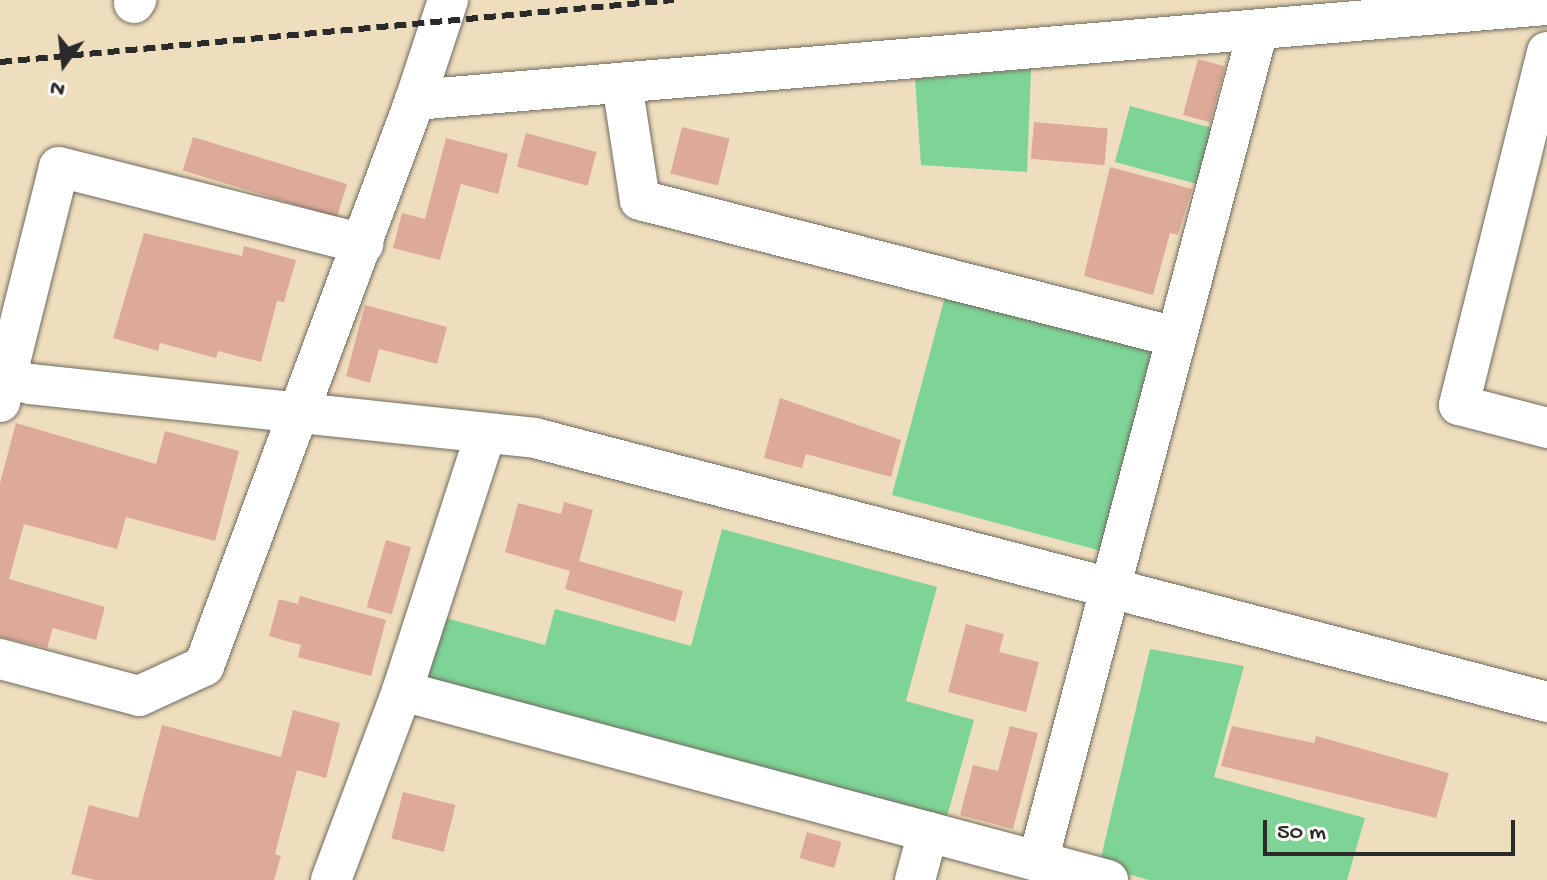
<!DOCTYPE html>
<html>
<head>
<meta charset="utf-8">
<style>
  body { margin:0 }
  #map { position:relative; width:1547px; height:880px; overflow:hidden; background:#efdebe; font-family:"Gochi Hand",sans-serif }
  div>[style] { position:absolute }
  .green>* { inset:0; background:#7ed396; transform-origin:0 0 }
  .building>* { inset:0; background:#dda999; transform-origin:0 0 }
  .roads { filter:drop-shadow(0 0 2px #706a5e) drop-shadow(0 0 2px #706a5e) }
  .minor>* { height:40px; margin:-20px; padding:0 20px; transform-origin:20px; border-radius:20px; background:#fff }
  .rail>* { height:6px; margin-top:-3px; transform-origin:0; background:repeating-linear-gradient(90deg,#2b2b2b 0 12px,transparent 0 18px) }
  span { translate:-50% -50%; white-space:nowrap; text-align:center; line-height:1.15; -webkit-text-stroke:6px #fdfcf7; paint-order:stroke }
  .north { position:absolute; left:24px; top:24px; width:80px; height:80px; -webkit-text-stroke:6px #fdfcf7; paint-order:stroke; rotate:195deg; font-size:22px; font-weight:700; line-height:32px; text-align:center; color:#2b2b2b }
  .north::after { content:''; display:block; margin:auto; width:28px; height:36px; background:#2b2b2b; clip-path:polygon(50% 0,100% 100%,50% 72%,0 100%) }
  .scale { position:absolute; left:1263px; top:820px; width:252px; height:36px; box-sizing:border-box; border:4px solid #2b2b2b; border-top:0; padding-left:10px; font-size:24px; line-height:28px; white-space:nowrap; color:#2b2b2b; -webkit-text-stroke:6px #fdfcf7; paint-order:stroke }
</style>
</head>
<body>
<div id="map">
  <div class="green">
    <div style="clip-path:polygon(1031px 69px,1027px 172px,921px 165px,915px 79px)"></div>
    <div style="left:1130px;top:106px;width:87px;height:58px;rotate:15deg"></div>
    <div style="left:946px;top:293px;width:215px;height:209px;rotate:15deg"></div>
    <div style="clip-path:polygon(722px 529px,937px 587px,906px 701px,974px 720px,944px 827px,421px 685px,439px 616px,545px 645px,555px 609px,691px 646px)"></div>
    <div style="clip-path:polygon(1150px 649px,1244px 666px,1214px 777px,1365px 818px,1347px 880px,1149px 880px,1099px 866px)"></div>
  </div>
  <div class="building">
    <div style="left:1198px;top:59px;width:28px;height:58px;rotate:15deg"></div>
    <div style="left:1034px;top:122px;width:74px;height:37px;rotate:5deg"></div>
    <div style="left:682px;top:127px;width:49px;height:48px;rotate:14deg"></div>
    <div style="left:526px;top:133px;width:73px;height:35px;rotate:15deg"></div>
    <div style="left:193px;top:137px;width:161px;height:35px;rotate:17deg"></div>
    <div style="clip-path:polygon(446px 138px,508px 154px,498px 194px,461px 184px,440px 260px,393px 248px,402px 213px,425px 219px)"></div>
    <div style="clip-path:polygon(1110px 167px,1192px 189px,1178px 235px,1170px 233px,1153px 295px,1084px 276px)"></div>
    <div style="clip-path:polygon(144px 233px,242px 256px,244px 246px,296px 260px,284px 302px,277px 301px,261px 362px,218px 351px,216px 358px,160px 343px,158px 351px,113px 338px)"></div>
    <div style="clip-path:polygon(365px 305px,447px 327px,437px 364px,379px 349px,370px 383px,346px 376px)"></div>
    <div style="clip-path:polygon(780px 398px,901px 440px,891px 477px,806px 454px,802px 468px,764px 458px)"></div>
    <div style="clip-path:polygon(16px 423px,156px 464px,165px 431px,239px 451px,215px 541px,126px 517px,117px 549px,24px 524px,9px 579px,105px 607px,96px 640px,53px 628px,47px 648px,0 637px,0 483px)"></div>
    <div style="clip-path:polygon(564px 502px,593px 510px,579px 561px,683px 591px,675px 622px,565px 589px,570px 571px,505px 552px,518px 503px,561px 514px)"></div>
    <div style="left:386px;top:540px;width:26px;height:70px;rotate:16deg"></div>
    <div style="clip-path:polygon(300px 596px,386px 620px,371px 676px,298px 657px,301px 645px,269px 636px,279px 599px,298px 604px)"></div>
    <div style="clip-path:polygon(966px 624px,1004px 634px,999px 652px,1039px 662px,1026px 712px,948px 692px)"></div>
    <div style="clip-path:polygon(293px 710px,340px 723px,326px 778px,297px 770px,275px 854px,281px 856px,274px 880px,95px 880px,71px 874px,89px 805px,138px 818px,162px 725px,281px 757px)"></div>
    <div style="clip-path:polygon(1010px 726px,1038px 733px,1013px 829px,960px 815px,973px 765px,998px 771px)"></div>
    <div style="clip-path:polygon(1232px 726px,1314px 743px,1316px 736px,1449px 773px,1436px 818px,1221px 766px)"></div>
    <div style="left:403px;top:792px;width:54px;height:48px;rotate:14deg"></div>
    <div style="left:807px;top:832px;width:36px;height:27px;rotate:16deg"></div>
  </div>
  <div class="roads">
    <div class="minor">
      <div style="left:134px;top:3px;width:4px;rotate:-56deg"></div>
      <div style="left:1547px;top:52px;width:364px;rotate:104deg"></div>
      <div style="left:1459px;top:405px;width:91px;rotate:14.6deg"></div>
      <div style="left:622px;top:83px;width:118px;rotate:81.3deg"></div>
      <div style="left:640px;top:200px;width:553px;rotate:14.34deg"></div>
      <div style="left:415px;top:100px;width:105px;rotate:-71.7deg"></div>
      <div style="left:0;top:376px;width:31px;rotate:15deg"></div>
      <div style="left:30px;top:384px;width:508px;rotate:6.1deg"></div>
      <div style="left:535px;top:438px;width:1046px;rotate:14.62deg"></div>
      <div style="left:0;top:402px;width:242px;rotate:-75.9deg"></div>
      <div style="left:59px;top:167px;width:314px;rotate:14.2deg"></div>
      <div style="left:0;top:659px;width:144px;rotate:14.9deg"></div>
      <div style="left:139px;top:696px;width:72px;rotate:-24.8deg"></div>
      <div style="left:204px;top:666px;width:604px;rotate:-69.55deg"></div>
      <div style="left:415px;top:100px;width:1136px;rotate:-4.8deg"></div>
      <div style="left:402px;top:691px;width:731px;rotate:14.99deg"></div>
      <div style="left:1038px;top:861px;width:860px;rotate:-75.17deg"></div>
      <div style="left:331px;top:880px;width:202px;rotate:-69.4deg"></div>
      <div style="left:402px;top:691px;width:271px;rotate:-72deg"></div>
      <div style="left:915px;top:880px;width:50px;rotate:-74.8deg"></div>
    </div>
  </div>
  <div class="rail">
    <div style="left:0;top:62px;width:677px;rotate:-5.26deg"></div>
  </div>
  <div class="north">N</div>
  <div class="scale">50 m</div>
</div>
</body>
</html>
